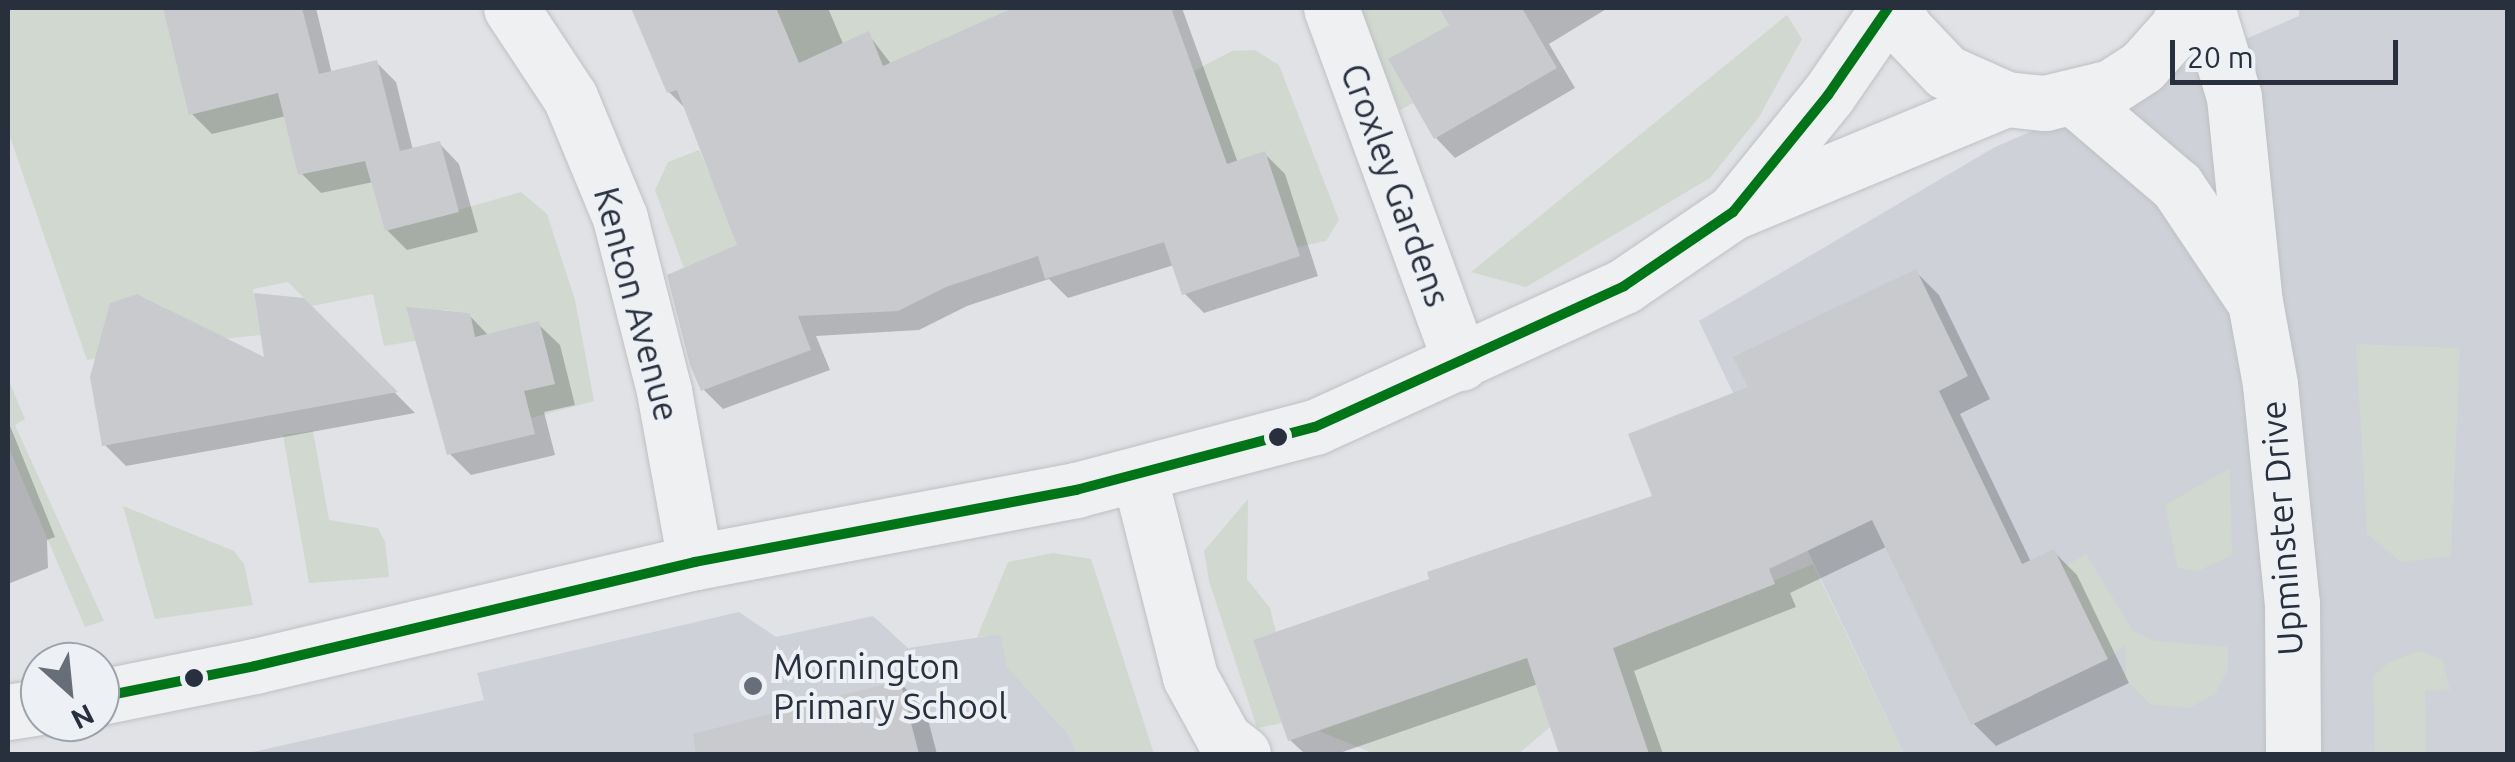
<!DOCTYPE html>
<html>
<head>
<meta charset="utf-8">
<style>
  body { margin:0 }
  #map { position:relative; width:2515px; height:762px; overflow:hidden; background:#e0e2e5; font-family:Ubuntu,sans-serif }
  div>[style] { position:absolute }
  .built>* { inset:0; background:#ced1d8 }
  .green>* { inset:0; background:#d0d8d0 }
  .shadow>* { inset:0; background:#0003 }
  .building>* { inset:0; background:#c8cacd }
  .roads { filter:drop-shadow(0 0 2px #bec0c3) drop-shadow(0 0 2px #bec0c3) }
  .minor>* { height:55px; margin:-27.5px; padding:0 27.5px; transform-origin:27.5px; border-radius:27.5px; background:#eff0f1 }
  .tertiary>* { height:55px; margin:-27.5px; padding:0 27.5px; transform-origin:27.5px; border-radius:27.5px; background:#eff0f1 }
  .bus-1>* { height:10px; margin:-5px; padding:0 5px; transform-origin:5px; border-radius:5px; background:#007517 }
  .dots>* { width:28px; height:28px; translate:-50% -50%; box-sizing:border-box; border:5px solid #edf0f5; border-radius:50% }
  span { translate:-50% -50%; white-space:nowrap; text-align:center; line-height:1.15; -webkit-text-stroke:8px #edf0f5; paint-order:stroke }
  .street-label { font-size:35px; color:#282f3d }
  .poi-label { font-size:35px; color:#282f3d }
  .left { translate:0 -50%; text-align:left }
  .frame { position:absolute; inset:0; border:10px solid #282f3d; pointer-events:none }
  .north { position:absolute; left:20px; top:642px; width:100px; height:100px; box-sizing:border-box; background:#edf0f5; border:2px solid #9ea3ab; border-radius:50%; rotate:153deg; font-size:28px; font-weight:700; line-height:40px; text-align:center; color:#282f3d }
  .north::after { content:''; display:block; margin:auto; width:35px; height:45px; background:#686e78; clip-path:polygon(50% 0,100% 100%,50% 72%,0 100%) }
  .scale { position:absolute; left:2170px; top:40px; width:228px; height:45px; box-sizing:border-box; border:5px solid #282f3d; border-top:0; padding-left:12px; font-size:30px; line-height:35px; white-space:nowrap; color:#282f3d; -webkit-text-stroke:8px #edf0f5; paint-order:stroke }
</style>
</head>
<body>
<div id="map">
  <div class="built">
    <div style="clip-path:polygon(2299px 8px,2507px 8px,2507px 754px,1904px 754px,1699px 321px,1995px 147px,2299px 16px)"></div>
    <div style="clip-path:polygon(739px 612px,776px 637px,873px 616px,908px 648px,1001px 634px,1007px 666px,1069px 735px,1077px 754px,244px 754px,484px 700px,477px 673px)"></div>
  </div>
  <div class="green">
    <div style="clip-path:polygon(8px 8px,163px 8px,190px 115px,254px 99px,276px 85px,298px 174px,365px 161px,385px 231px,521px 192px,547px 214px,575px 300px,594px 401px,531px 418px,524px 391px,555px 384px,539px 322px,475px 337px,470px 313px,444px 310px,415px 318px,420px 340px,384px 346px,373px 294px,312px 306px,288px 282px,253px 289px,261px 335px,214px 340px,178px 349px,168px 309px,137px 294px,111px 303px,110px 356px,87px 360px,8px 131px)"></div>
    <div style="clip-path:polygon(776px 8px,1093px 8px,1130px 108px,1198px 82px,1194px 71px,1232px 51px,1255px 50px,1279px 65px,1339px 220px,1326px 241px,1297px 247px,1265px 152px,1158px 186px,766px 237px,684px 268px,655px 190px,668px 162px,699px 150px,709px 173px,771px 148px,790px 42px)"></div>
    <div style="clip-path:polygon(1359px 8px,1439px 8px,1449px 25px,1388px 59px,1413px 103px,1400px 110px)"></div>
    <div style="clip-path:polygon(1787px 15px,1802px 39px,1759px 117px,1710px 178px,1526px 287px,1471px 272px)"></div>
    <div style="clip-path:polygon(2356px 344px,2460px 348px,2451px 556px,2401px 562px,2367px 534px)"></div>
    <div style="clip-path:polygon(8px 379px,25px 419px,15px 425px,104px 621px,85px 627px,8px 446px)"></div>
    <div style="clip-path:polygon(313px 431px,329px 520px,378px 528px,385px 542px,389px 577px,309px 583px,283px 435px)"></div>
    <div style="clip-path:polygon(2230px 468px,2232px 555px,2198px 571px,2178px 568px,2165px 505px)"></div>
    <div style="clip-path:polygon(1248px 499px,1247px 579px,1270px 608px,1276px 632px,1253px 640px,1282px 723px,1257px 728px,1209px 581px,1204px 551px)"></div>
    <div style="clip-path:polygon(123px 506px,234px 551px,244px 564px,253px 605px,155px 619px)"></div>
    <div style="clip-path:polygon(1053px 553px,1091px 559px,1154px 754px,1077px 754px,1069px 735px,1007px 666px,1001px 635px,977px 637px,1008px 562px)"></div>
    <div style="clip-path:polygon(2086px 554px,2133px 631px,2155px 641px,2228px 647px,2228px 669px,2215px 694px,2189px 708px,2151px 705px,2126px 680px,2125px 645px,2108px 659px,2063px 567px)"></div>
    <div style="clip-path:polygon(1813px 564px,1904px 754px,1649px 754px,1613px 649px)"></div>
    <div style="clip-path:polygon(1561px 632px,1588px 713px,1550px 727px,1518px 754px,1375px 754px,1319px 731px,1435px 690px)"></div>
    <div style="clip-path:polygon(2419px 651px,2443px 660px,2450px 690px,2425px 691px,2426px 754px,2375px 754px,2373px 677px,2389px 662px)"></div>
  </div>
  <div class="shadow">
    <div style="clip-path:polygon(166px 8px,316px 8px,332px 74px,376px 62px,396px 82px,413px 150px,439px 143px,459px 164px,478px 232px,407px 250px,387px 230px,373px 182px,321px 193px,301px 173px,286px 116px,212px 134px,192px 114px)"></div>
    <div style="clip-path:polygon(633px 8px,828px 8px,844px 46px,868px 34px,892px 65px,1019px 8px,1182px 8px,1238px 163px,1265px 154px,1285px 174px,1318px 276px,1204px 313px,1184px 293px,1174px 265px,1068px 298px,1049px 279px,967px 306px,919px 330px,816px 336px,830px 370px,723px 409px,703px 389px,740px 247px,688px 111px,669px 92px)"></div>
    <div style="clip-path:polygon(1442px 8px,1608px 8px,1549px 44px,1575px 88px,1455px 158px,1436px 138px,1452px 26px)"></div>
    <div style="clip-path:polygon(1916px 272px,1939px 295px,1990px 399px,1960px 414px,2031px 562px,2054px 552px,2077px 575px,2129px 683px,1996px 746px,1973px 723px,1888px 546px,1790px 593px,1796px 607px,1634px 671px,1663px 754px,1562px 754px,1538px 684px,1337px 754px,1305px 754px,1290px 740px,1432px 580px,1655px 497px,1751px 388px)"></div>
    <div style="clip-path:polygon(303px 300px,415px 413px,126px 466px,105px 445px,267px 361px)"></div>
    <div style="clip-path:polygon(469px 315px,489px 336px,538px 324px,560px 345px,575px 405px,544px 412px,555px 455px,471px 475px,449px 453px)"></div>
    <div style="clip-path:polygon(8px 421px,55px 537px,47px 540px,48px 568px,8px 584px)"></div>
    <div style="clip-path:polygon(899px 682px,925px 708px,937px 754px,699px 754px,694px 738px)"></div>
  </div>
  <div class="building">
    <div style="clip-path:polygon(163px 8px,302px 8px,319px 74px,377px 60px,400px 151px,440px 141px,459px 212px,385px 231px,365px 161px,298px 175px,278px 93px,189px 115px)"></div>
    <div style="clip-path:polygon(631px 8px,776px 8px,799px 63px,869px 31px,883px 66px,1013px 8px,1171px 8px,1227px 164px,1265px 151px,1300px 256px,1182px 295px,1164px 242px,1045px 279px,1038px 256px,946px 287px,898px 311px,798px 316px,811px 350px,701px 391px,690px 365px,667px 275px,737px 245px,677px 90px,667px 93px)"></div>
    <div style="clip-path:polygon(1439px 8px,1522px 8px,1557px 68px,1434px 139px,1388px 59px,1449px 25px)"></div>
    <div style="clip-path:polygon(1916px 269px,1968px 376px,1939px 391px,2022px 564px,2054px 549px,2108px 659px,1971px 725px,1872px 520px,1769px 569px,1775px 584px,1613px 648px,1649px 754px,1559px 754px,1527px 658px,1288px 741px,1253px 640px,1429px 579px,1427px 572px,1652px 496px,1628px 434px,1748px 387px,1733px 357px)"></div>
    <div style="clip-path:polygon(254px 293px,304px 298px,398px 392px,102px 446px,90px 377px,110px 303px,137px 294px,264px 357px)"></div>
    <div style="clip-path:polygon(406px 307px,470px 313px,475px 337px,539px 321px,555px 384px,524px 391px,535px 434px,447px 455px)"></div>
    <div style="clip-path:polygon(900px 680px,919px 754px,696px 754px,693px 734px)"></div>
  </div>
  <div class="roads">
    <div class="minor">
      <div style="left:511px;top:8px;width:107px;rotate:56.5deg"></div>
      <div style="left:570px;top:97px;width:131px;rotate:67.5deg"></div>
      <div style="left:620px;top:218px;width:179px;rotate:75.7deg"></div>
      <div style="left:664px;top:391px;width:174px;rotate:79.7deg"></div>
      <div style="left:1331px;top:8px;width:378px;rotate:69.9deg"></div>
      <div style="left:2207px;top:8px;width:93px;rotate:73.1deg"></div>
      <div style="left:2234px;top:97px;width:206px;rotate:84.2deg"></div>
      <div style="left:2255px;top:302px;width:83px;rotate:79.6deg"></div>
      <div style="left:2270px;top:384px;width:220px;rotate:84.3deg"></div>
      <div style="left:2292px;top:603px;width:151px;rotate:89.6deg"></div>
      <div style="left:2075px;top:99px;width:134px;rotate:40.5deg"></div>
      <div style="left:2177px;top:186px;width:131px;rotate:56.2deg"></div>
      <div style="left:1139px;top:475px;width:208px;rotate:75.8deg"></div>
      <div style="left:1190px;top:677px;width:71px;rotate:61.3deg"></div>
      <div style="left:1224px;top:739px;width:24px;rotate:38deg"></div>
    </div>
    <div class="tertiary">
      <div style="left:1894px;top:8px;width:24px;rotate:62deg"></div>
      <div style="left:1905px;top:29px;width:59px;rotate:46.4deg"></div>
      <div style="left:1946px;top:72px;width:66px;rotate:24.2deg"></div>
      <div style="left:2006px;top:99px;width:39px;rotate:6deg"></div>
      <div style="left:2045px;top:103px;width:68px;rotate:-13.6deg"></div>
      <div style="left:2111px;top:87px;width:37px;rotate:-33deg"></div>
      <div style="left:2142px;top:67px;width:51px;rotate:-48.2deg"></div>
      <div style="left:2176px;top:29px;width:24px;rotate:-62deg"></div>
      <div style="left:1738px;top:206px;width:143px;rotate:-51deg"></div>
      <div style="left:1828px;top:95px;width:106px;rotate:-55.4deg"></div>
      <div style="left:100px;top:697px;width:158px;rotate:-11.3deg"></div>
      <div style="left:255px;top:666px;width:452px;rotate:-13.3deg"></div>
      <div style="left:695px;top:562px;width:388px;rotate:-10.7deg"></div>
      <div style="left:1076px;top:490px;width:247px;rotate:-14.8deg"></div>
      <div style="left:1315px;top:427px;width:340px;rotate:-24.5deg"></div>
      <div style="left:1624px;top:286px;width:132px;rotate:-34.2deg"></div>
      <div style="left:1733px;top:212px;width:295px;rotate:-22.5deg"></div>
      <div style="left:8px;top:712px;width:32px;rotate:-9deg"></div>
    </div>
  </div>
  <div class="bus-1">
    <div style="left:100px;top:697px;width:158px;rotate:-11.3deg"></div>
    <div style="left:255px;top:666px;width:452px;rotate:-13.3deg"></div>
    <div style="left:695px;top:562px;width:388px;rotate:-10.7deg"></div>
    <div style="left:1076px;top:490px;width:247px;rotate:-14.8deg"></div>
    <div style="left:1315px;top:427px;width:340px;rotate:-24.5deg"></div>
    <div style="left:1624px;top:286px;width:132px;rotate:-34.2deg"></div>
    <div style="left:1733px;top:212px;width:151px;rotate:-50.9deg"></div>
    <div style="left:1828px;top:95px;width:106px;rotate:-55.4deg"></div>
  </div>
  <div class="dots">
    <div style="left:1278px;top:437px;background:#282f3d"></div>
    <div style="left:194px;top:678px;background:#282f3d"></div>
    <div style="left:753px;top:686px;background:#686e78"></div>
  </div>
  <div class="street-label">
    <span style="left:1396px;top:185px;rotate:70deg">Croxley Gardens</span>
    <span style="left:637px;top:304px;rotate:75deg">Kenton Avenue</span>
    <span style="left:2281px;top:528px;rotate:-94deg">Upminster Drive</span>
  </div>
  <div class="poi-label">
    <span class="left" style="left:773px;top:686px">Mornington<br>Primary School</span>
  </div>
  <div class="frame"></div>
  <div class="north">N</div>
  <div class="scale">20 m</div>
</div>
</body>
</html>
